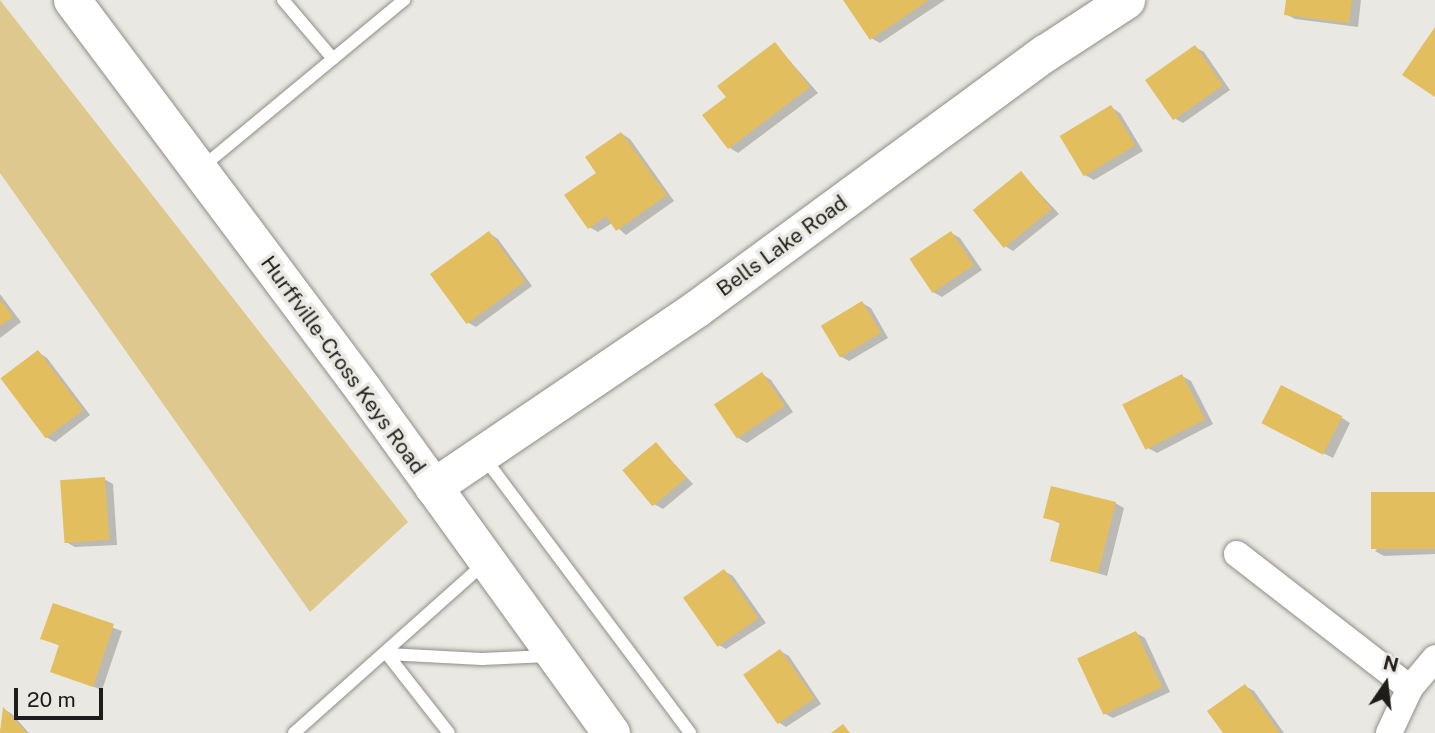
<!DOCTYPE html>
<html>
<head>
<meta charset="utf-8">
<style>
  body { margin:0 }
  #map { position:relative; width:1435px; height:733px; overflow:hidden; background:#eae8e2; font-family:"Public Sans",sans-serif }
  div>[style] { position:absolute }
  .green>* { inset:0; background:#dec88d }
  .shadow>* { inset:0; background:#0003 }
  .building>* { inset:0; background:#e2be5e; transform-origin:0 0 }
  .roads { filter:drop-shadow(0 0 2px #908e88) drop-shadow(0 0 2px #908e88) }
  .lane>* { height:12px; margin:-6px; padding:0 6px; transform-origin:6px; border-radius:6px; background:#fff }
  .street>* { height:26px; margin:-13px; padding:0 13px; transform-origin:13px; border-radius:13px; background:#fff }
  .secondary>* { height:37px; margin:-18.5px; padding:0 18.5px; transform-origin:18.5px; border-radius:18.5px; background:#fff }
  span { translate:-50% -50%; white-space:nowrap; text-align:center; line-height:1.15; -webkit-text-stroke:7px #eae8e2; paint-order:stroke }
  .street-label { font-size:21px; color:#1e1d1b }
  .north { position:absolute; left:1351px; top:649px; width:70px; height:70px; -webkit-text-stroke:5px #eae8e2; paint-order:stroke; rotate:14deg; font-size:19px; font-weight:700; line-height:28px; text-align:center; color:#1e1d1b }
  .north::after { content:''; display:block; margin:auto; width:24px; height:32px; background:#1e1d1b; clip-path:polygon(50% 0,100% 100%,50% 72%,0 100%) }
  .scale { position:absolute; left:14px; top:688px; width:89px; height:32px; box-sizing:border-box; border:4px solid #1e1d1b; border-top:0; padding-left:9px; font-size:21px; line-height:24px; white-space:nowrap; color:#1e1d1b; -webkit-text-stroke:5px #eae8e2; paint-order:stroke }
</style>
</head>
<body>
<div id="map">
  <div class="green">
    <div style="clip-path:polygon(0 0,408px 522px,310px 612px,0 173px)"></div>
  </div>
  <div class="shadow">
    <div style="clip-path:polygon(845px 0,945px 0,880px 43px,871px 38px)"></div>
    <div style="clip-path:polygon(1288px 0,1361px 0,1358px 27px,1295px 19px,1286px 14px)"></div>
    <div style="clip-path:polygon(775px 44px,818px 93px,738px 153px,730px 148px,728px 98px)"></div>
    <div style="clip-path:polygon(1195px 47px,1204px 52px,1230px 90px,1183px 123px,1174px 118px)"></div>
    <div style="clip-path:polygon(1111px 107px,1120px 113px,1143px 151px,1094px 180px,1085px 175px)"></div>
    <div style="clip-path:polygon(622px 134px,630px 139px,674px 201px,626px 235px,612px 223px,598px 232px,589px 227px)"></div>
    <div style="clip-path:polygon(1021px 173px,1059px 214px,1013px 251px,1005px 246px)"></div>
    <div style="clip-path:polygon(489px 233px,498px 239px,532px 286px,476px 327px,467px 322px)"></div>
    <div style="clip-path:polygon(951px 233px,960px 238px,982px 270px,942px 297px,933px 292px)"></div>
    <div style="clip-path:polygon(0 294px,21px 322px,0 338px)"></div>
    <div style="clip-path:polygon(862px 303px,871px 308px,888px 338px,849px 361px,840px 356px)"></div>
    <div style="clip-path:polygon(38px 352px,47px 358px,90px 415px,55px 442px,46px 437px)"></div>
    <div style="clip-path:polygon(762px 374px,771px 380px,793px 412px,747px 443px,738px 438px)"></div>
    <div style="clip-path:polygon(1182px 376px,1191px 381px,1213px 424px,1157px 453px,1148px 448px)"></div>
    <div style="clip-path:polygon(1342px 418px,1350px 423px,1333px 458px,1273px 428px)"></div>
    <div style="clip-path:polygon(656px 444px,693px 484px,663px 509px,654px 504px)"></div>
    <div style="clip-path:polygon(104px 479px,113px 484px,117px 545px,75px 547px,66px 542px)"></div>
    <div style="clip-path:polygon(1435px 494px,1435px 554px,1384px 556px,1375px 551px)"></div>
    <div style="clip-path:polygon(1115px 503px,1124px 508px,1107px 576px,1052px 560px,1061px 524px,1045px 517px)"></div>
    <div style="clip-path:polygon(724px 571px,733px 576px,766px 623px,726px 649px,717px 644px)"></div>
    <div style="clip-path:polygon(54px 606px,122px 631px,102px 690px,52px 671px,60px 646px,42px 638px)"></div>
    <div style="clip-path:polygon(1136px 633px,1145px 638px,1170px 692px,1113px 718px,1104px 713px)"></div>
    <div style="clip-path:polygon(780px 651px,789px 656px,821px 704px,786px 727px,778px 722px)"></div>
    <div style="clip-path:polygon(1245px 686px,1254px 691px,1284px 733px,1226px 733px)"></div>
    <div style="clip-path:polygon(4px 709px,12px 714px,29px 733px,0 733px)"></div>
  </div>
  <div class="building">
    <div style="clip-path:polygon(843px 0,929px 0,870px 40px)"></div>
    <div style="clip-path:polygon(1286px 0,1352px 0,1349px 23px,1284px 15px)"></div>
    <div style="clip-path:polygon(1435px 27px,1435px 97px,1402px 75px)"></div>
    <div style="clip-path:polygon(775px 42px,810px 87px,728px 149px,702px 115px,726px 97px,717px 86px)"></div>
    <div style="left:1195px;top:45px;width:49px;height:61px;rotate:55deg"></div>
    <div style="left:1111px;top:105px;width:47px;height:60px;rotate:59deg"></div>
    <div style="clip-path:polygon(621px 132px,667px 195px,616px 231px,606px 216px,588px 229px,564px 195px,596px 173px,585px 157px)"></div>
    <div style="left:1021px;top:171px;width:49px;height:62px;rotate:51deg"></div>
    <div style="left:489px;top:231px;width:62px;height:73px;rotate:54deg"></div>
    <div style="left:951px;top:231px;width:41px;height:50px;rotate:56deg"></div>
    <div style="clip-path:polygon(0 299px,13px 317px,0 326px)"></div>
    <div style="left:862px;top:301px;width:37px;height:48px;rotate:59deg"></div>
    <div style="left:38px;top:350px;width:75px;height:47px;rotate:53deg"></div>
    <div style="left:762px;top:372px;width:41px;height:58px;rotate:56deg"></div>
    <div style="left:1182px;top:374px;width:51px;height:67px;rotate:63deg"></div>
    <div style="left:1281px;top:385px;width:69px;height:43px;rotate:27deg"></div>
    <div style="left:656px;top:442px;width:47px;height:44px;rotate:50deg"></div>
    <div style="left:105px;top:477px;width:63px;height:45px;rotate:86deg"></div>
    <div style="clip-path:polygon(1051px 486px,1116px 502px,1098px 573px,1050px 561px,1060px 522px,1043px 518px)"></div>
    <div style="left:1435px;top:492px;width:57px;height:64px;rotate:90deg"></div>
    <div style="left:724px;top:569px;width:60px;height:50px;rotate:55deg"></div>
    <div style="clip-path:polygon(53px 603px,114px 624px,93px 687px,50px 672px,59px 645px,40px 639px)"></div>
    <div style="left:1136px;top:631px;width:62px;height:65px;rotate:65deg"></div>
    <div style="left:780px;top:649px;width:60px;height:45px;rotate:55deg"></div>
    <div style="clip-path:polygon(1245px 684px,1280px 733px,1223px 733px,1207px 711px)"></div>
    <div style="clip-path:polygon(3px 707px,27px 733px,0 733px)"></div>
    <div style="clip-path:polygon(843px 724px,850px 733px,831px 733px)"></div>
  </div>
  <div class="roads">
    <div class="lane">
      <div style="left:283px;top:0;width:77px;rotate:49.7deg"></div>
      <div style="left:201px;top:168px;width:264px;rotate:-39.6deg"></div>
      <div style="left:483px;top:456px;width:346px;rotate:53.2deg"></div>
      <div style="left:387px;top:654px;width:95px;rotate:3deg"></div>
      <div style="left:482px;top:659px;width:66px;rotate:-2.6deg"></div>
      <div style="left:387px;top:654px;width:100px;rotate:51.9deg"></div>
      <div style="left:294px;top:733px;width:254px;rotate:-41.7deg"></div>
    </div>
    <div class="street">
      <div style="left:1237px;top:554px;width:219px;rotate:37.8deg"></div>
      <div style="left:1389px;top:733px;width:50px;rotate:-65deg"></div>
      <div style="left:1410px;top:688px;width:39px;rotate:-50deg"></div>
    </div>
    <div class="secondary">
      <div style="left:72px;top:0;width:486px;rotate:53.2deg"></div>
      <div style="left:363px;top:389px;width:424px;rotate:54.2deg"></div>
      <div style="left:433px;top:487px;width:318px;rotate:-34.1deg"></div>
      <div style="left:696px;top:309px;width:433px;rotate:-36.3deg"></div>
      <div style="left:1045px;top:53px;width:97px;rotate:-33.2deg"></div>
    </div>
  </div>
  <div class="street-label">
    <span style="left:782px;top:246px;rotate:-36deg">Bells Lake Road</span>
    <span style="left:343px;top:365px;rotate:54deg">Hurffville-Cross Keys Road</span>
  </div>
  <div class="north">N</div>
  <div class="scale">20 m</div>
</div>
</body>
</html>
